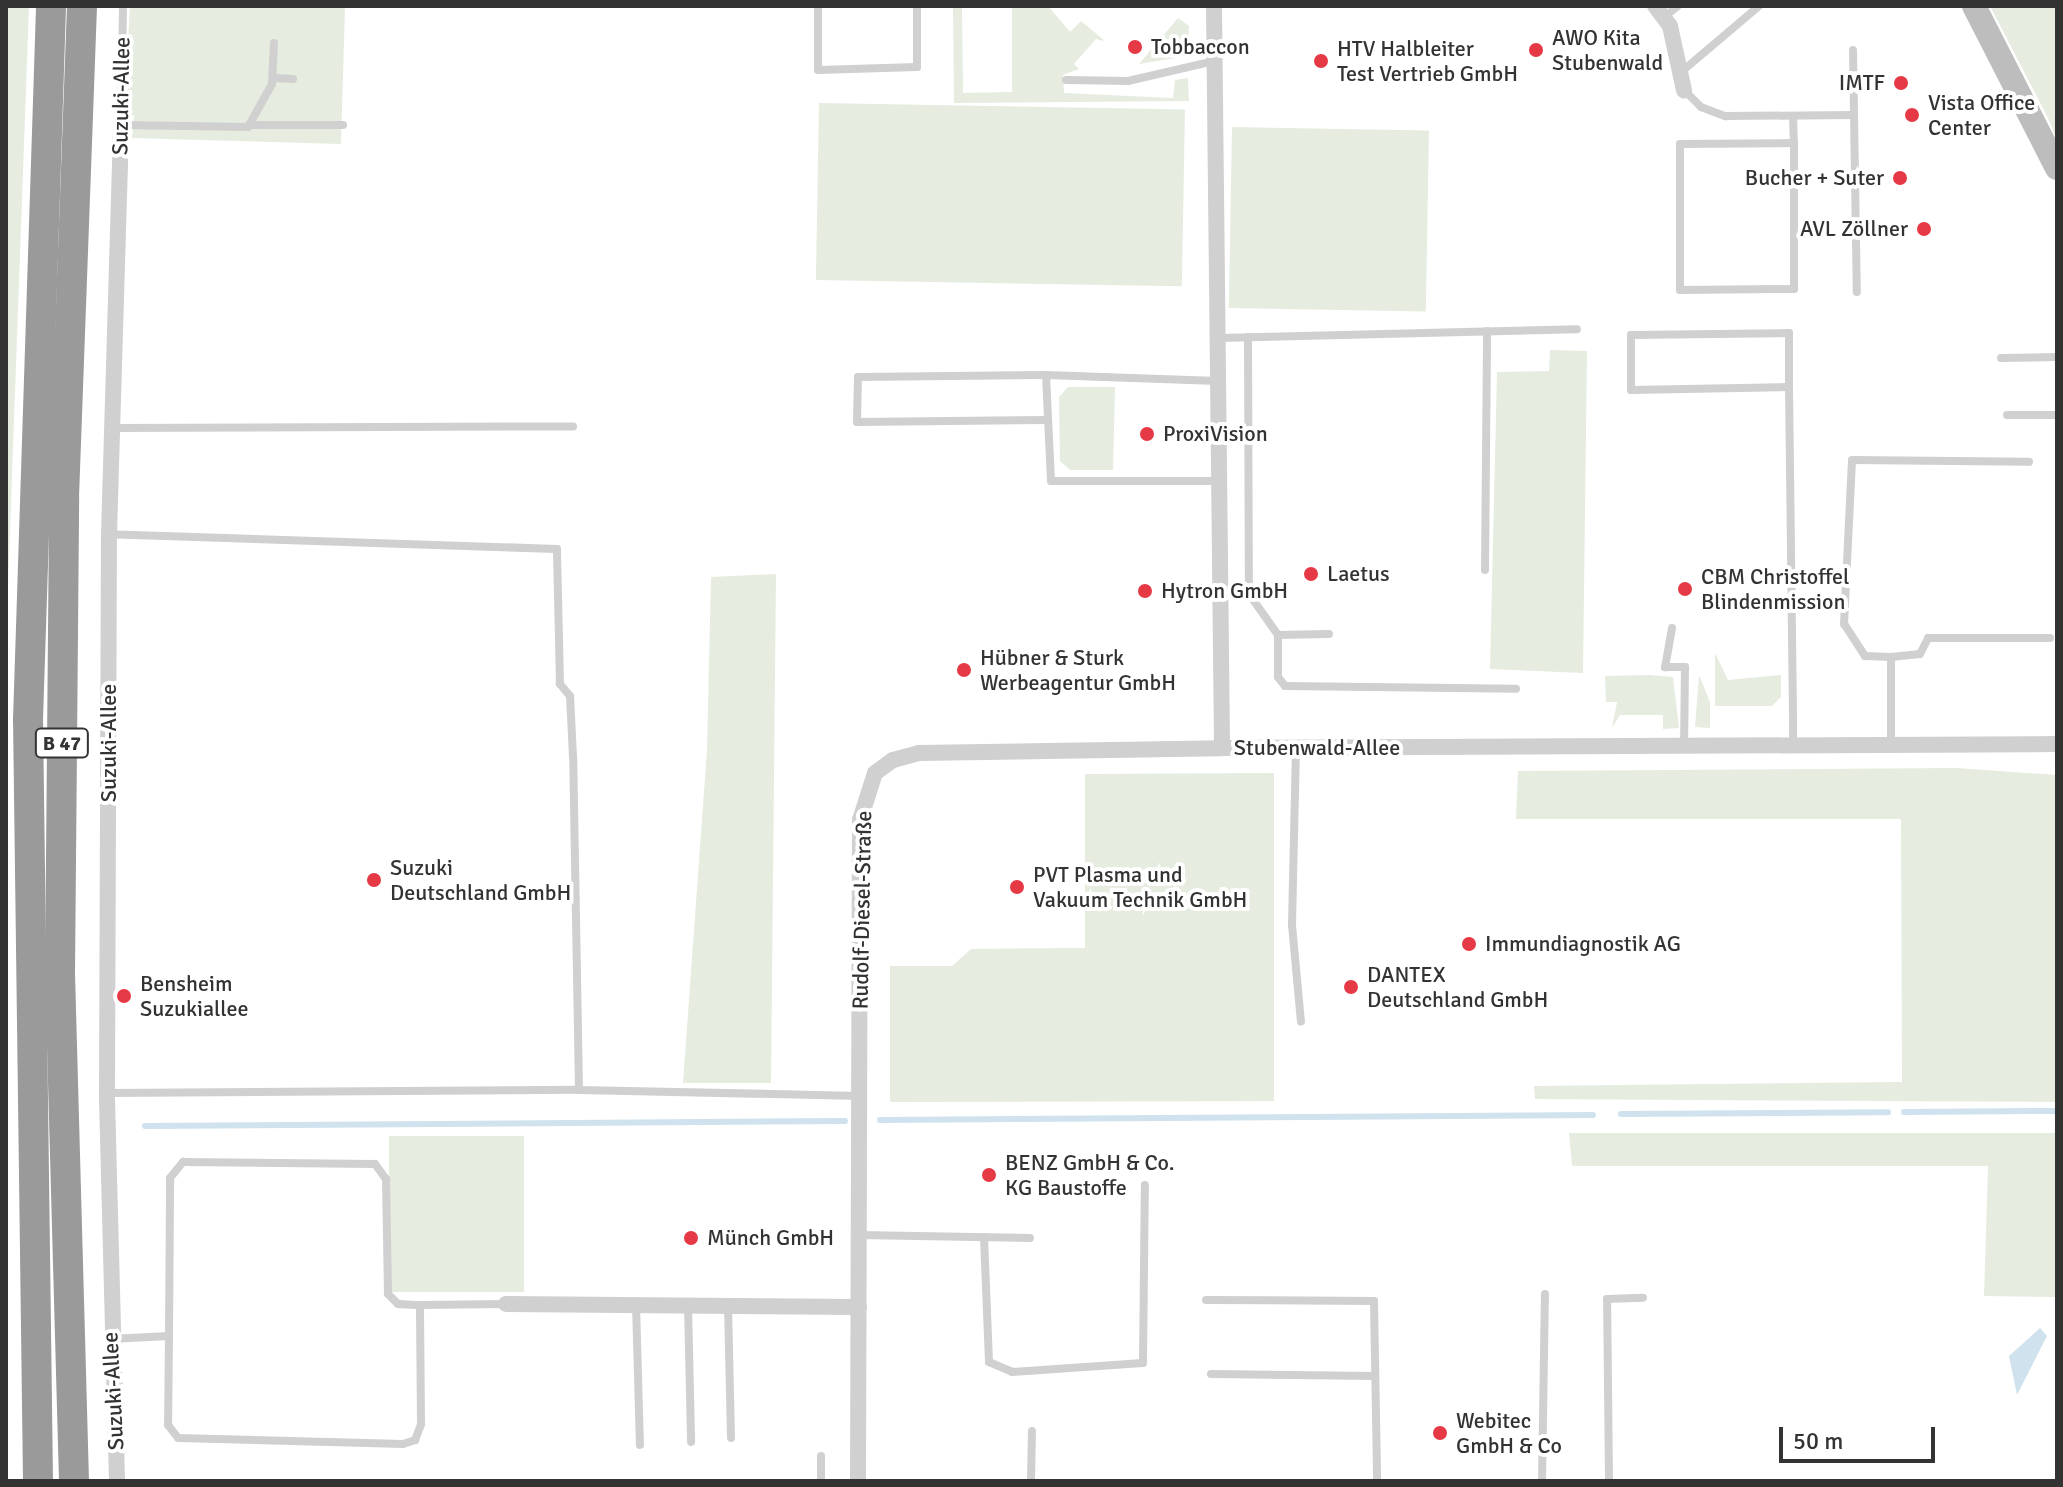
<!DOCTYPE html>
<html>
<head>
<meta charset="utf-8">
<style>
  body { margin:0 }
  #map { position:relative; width:2063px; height:1487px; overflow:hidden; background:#fff; font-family:Signika,sans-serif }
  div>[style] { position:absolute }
  .green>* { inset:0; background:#e6ecdf; transform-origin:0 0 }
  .water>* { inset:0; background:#cfe2ee }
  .stream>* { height:6px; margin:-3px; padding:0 3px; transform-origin:3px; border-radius:3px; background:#cfe2ee }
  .lane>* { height:8px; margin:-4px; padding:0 4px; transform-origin:4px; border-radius:4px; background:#d0d0d0 }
  .street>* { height:16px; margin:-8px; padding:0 8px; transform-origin:8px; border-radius:8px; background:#d0d0d0 }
  .secondary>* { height:24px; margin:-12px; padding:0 12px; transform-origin:12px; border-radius:12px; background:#bdbdbd }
  .highway>* { height:30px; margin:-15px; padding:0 15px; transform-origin:15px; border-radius:15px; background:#9a9a9a }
  .dots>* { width:22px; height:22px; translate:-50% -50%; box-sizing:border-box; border:4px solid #fff; border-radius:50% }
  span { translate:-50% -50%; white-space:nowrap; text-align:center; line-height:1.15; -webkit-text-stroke:8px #fff; paint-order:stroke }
  .shield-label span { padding:2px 6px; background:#fff; border:2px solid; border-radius:6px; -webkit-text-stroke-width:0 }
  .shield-label { font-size:20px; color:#333; font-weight:700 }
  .poi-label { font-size:22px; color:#333 }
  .left { translate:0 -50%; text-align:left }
  .right { translate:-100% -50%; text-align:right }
  .street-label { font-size:22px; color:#333 }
  .frame { position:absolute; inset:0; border:8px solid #333; pointer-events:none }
  .scale { position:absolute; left:1779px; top:1427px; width:156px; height:36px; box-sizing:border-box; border:4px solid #333; border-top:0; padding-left:10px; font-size:24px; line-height:28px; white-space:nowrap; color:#333; -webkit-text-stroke:6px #fff; paint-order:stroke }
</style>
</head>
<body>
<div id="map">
  <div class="green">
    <div style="clip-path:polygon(6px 6px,29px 6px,6px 641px)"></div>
    <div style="clip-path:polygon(130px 6px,345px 6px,341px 144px,132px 138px,134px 116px,124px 110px)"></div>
    <div style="clip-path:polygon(953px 6px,962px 6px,963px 93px,1012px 92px,1012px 6px,1048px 6px,1070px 32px,1081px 21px,1105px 41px,1096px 39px,1074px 64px,1079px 69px,1063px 75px,1064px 93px,1173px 98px,1175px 80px,1188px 78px,1189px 101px,954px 103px)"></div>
    <div style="clip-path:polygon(1990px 6px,2057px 6px,2057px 140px,2048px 118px)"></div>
    <div style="clip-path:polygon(1178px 18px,1189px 26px,1188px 56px,1139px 64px)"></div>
    <div style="left:819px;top:103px;width:366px;height:177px;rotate:1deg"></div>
    <div style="left:1232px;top:127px;width:197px;height:181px;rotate:1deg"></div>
    <div style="clip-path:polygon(1550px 350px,1587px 351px,1583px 673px,1490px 669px,1497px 372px,1549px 371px)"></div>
    <div style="clip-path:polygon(1068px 387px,1115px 387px,1113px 470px,1070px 470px,1060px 461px,1059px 397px)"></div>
    <div style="clip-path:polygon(776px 574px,771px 1083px,683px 1083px,707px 750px,711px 577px)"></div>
    <div style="clip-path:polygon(1715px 653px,1728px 680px,1781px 675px,1781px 697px,1772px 706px,1715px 706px)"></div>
    <div style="clip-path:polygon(1650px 675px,1673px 677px,1679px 728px,1663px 729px,1663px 715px,1620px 715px,1612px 728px,1617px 702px,1606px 702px,1605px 676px)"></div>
    <div style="clip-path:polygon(1699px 675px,1710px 702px,1710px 728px,1695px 727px)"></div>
    <div style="clip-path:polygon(1957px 768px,2057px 775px,2057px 1102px,1535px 1099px,1534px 1086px,1902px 1082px,1901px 819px,1516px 819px,1518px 771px)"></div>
    <div style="clip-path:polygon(1274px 773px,1274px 1101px,890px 1102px,890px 966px,952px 966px,971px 949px,1085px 948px,1085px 774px)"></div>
    <div style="clip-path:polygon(1569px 1133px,2057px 1133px,2057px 1297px,1984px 1296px,1988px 1166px,1572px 1166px)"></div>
    <div style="left:524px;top:1136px;width:156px;height:135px;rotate:90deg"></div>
  </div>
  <div class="water">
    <div style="clip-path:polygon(2040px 1328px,2047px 1336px,2017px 1395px,2009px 1356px)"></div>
  </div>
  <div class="stream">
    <div style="left:1904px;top:1112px;width:153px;rotate:-0.4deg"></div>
    <div style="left:1621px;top:1114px;width:267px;rotate:-0.4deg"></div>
    <div style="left:880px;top:1120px;width:713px;rotate:-0.4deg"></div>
    <div style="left:145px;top:1126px;width:700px;rotate:-0.41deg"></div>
  </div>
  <div class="lane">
    <div style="left:123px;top:6px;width:119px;rotate:91deg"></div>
    <div style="left:121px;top:125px;width:127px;rotate:0.9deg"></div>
    <div style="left:248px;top:127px;width:49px;rotate:-60.8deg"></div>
    <div style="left:272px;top:84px;width:41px;rotate:-87.2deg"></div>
    <div style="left:818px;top:6px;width:64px;rotate:90deg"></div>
    <div style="left:818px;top:70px;width:99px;rotate:-1.7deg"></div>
    <div style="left:917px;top:67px;width:61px;rotate:-90deg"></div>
    <div style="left:1663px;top:18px;width:19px;rotate:-39deg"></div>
    <div style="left:1853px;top:50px;width:242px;rotate:89.1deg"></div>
    <div style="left:1680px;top:73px;width:104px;rotate:-40.3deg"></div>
    <div style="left:273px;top:78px;width:20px;rotate:3deg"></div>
    <div style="left:1066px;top:80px;width:62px;rotate:0.9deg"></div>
    <div style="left:1128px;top:81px;width:88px;rotate:-13.1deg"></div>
    <div style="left:1684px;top:90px;width:24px;rotate:45deg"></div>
    <div style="left:1701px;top:107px;width:26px;rotate:21deg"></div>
    <div style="left:1725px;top:116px;width:129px;rotate:-0.4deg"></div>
    <div style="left:1793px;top:116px;width:27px;rotate:88deg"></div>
    <div style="left:1794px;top:143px;width:146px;rotate:90deg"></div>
    <div style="left:1794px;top:289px;width:114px;rotate:179.5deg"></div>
    <div style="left:1680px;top:290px;width:146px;rotate:-90deg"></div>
    <div style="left:1680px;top:144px;width:114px;rotate:-0.5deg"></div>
    <div style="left:252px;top:125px;width:91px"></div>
    <div style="left:1248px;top:337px;width:257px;rotate:89.8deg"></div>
    <div style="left:1218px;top:338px;width:359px;rotate:-1.4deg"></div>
    <div style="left:2001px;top:358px;width:56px;rotate:-1deg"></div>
    <div style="left:1046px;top:375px;width:188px;rotate:179.4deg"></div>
    <div style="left:858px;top:377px;width:45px;rotate:91.3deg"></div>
    <div style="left:857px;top:422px;width:191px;rotate:-0.6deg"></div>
    <div style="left:1218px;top:381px;width:172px;rotate:-178deg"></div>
    <div style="left:1046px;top:375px;width:106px;rotate:87.3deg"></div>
    <div style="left:1051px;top:481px;width:168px"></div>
    <div style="left:1789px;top:387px;width:158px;rotate:178.9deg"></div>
    <div style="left:1631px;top:390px;width:55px;rotate:-90deg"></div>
    <div style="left:1631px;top:335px;width:158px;rotate:-0.7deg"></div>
    <div style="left:1789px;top:333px;width:54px;rotate:90deg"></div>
    <div style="left:1789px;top:387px;width:344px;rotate:89.3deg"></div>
    <div style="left:1793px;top:731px;width:14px;rotate:90deg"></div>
    <div style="left:2007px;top:415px;width:50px"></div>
    <div style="left:113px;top:428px;width:460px;rotate:-0.2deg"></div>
    <div style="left:1485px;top:570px;width:239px;rotate:-89.5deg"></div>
    <div style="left:1221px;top:593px;width:28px;rotate:2deg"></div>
    <div style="left:1249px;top:594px;width:50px;rotate:54.7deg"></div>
    <div style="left:1278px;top:635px;width:42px;rotate:90deg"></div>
    <div style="left:1278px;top:677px;width:11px;rotate:52deg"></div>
    <div style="left:1285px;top:686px;width:231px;rotate:0.7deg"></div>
    <div style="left:1672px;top:628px;width:40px;rotate:100deg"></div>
    <div style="left:1665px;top:667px;width:20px"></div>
    <div style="left:1685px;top:667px;width:78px;rotate:90.7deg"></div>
    <div style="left:1278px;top:635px;width:51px;rotate:-1.1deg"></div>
    <div style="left:1891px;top:657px;width:29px;rotate:-6deg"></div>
    <div style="left:1920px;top:654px;width:18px;rotate:-63deg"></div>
    <div style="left:1928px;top:638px;width:122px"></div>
    <div style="left:1891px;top:743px;width:86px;rotate:-90deg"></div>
    <div style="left:1891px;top:657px;width:26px;rotate:-178deg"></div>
    <div style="left:1865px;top:656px;width:38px;rotate:-123deg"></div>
    <div style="left:1844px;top:624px;width:164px;rotate:-87.2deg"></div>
    <div style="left:1852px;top:460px;width:177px;rotate:0.6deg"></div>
    <div style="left:1296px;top:748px;width:177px;rotate:91.3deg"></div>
    <div style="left:1292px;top:925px;width:97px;rotate:84.7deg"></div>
    <div style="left:579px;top:1090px;width:281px;rotate:1.2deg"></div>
    <div style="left:107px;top:1093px;width:472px;rotate:-0.4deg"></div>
    <div style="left:579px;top:1090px;width:333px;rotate:-91deg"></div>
    <div style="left:573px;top:757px;width:61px;rotate:-92.8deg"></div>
    <div style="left:570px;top:696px;width:16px;rotate:-130deg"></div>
    <div style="left:560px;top:684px;width:135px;rotate:-91.3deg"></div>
    <div style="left:557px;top:549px;width:448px;rotate:-178.1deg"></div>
    <div style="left:859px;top:1235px;width:171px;rotate:1deg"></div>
    <div style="left:984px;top:1237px;width:125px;rotate:87.7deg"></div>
    <div style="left:989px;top:1362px;width:25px;rotate:23deg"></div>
    <div style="left:1012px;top:1372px;width:131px;rotate:-3.9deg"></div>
    <div style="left:1143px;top:1363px;width:178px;rotate:-89.4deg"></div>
    <div style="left:1206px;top:1300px;width:168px;rotate:0.3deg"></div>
    <div style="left:1374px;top:1301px;width:180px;rotate:89deg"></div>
    <div style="left:636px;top:1304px;width:141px;rotate:88.4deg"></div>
    <div style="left:688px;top:1305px;width:137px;rotate:88.7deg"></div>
    <div style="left:728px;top:1305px;width:133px;rotate:88.7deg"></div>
    <div style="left:169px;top:1336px;width:158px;rotate:-89.6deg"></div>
    <div style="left:170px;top:1178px;width:21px;rotate:-51deg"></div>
    <div style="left:183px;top:1162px;width:192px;rotate:0.6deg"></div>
    <div style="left:375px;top:1164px;width:19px;rotate:54deg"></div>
    <div style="left:386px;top:1179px;width:115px;rotate:89deg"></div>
    <div style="left:388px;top:1294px;width:14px;rotate:45deg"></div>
    <div style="left:398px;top:1304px;width:22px;rotate:3deg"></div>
    <div style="left:110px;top:1339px;width:59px;rotate:-2.9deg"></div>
    <div style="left:169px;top:1336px;width:89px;rotate:90.6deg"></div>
    <div style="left:168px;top:1425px;width:16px;rotate:52deg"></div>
    <div style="left:178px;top:1438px;width:225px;rotate:1.5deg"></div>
    <div style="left:403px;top:1444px;width:13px;rotate:-18deg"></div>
    <div style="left:415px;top:1440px;width:17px;rotate:-69deg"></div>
    <div style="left:421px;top:1424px;width:119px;rotate:-90.5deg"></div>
    <div style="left:420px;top:1305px;width:86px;rotate:-0.7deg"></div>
    <div style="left:1211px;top:1374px;width:164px;rotate:0.7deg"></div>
    <div style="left:821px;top:1456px;width:25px;rotate:90deg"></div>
    <div style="left:1031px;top:1481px;width:50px;rotate:-88.9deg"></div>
    <div style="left:1542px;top:1481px;width:187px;rotate:-89.1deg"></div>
    <div style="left:1609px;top:1481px;width:182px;rotate:-90.6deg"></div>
    <div style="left:1607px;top:1299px;width:36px;rotate:-2deg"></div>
  </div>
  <div class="street">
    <div style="left:1214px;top:6px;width:742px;rotate:89.38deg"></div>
    <div style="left:1655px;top:6px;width:25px;rotate:53deg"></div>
    <div style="left:1670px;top:26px;width:66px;rotate:77.7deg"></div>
    <div style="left:506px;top:1304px;width:353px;rotate:0.5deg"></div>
    <div style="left:117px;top:1481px;width:388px;rotate:-91.5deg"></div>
    <div style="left:107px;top:1093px;width:559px;rotate:-89.8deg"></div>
    <div style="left:109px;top:534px;width:409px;rotate:-88.3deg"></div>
    <div style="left:858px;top:1481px;width:661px;rotate:-89.83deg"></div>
    <div style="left:860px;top:820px;width:49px;rotate:-72.3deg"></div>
    <div style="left:875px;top:773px;width:22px;rotate:-36deg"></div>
    <div style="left:893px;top:760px;width:27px;rotate:-15deg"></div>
    <div style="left:919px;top:753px;width:303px;rotate:-0.9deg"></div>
    <div style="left:1222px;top:748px;width:835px;rotate:-0.27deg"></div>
  </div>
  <div class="secondary">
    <div style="left:1974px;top:6px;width:182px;rotate:62.9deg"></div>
  </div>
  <div class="highway">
    <div style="left:38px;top:1481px;width:761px;rotate:-90.75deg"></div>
    <div style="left:28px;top:720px;width:714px;rotate:-88.15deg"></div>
    <div style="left:74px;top:1481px;width:506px;rotate:-91.58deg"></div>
    <div style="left:60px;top:975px;width:478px;rotate:-89.5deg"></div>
    <div style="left:64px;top:497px;width:491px;rotate:-87.9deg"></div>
  </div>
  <div class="dots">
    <div style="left:1135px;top:47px;background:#e63946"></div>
    <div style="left:1536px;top:50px;background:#e63946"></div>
    <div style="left:1321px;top:61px;background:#e63946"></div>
    <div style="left:1901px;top:83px;background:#e63946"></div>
    <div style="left:1912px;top:115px;background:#e63946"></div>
    <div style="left:1900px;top:178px;background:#e63946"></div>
    <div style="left:1924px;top:229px;background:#e63946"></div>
    <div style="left:1147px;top:434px;background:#e63946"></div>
    <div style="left:1311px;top:574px;background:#e63946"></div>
    <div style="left:1685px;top:589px;background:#e63946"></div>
    <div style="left:1145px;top:591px;background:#e63946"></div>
    <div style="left:964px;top:670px;background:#e63946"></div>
    <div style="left:374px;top:880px;background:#e63946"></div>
    <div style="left:1017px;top:887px;background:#e63946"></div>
    <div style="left:1469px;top:944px;background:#e63946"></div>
    <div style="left:1351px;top:987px;background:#e63946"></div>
    <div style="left:124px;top:996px;background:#e63946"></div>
    <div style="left:989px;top:1175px;background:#e63946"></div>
    <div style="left:691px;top:1238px;background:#e63946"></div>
    <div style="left:1440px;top:1433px;background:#e63946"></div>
  </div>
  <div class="shield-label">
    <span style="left:62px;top:743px">B 47</span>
  </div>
  <div class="poi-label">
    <span class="left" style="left:1552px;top:50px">AWO Kita<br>Stubenwald</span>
    <span class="left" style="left:1151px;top:47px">Tobbaccon</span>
    <span class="left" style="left:1337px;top:61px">HTV Halbleiter<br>Test Vertrieb GmbH</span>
    <span class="right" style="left:1885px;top:83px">IMTF</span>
    <span class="left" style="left:1928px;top:115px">Vista Office<br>Center</span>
    <span class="right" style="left:1884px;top:178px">Bucher + Suter</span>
    <span class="right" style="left:1908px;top:229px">AVL Zöllner</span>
    <span class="left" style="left:1163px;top:434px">ProxiVision</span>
    <span class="left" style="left:1327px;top:574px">Laetus</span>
    <span class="left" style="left:1701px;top:589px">CBM Christoffel<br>Blindenmission</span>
    <span class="left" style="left:1161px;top:591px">Hytron GmbH</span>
    <span class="left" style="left:980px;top:670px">Hübner &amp; Sturk<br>Werbeagentur GmbH</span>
    <span class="left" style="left:390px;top:880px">Suzuki<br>Deutschland GmbH</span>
    <span class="left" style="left:1033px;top:887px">PVT Plasma und<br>Vakuum Technik GmbH</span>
    <span class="left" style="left:1485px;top:944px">Immundiagnostik AG</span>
    <span class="left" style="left:1367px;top:987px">DANTEX<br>Deutschland GmbH</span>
    <span class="left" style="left:140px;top:996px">Bensheim<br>Suzukiallee</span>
    <span class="left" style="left:1005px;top:1175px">BENZ GmbH &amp; Co.<br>KG Baustoffe</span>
    <span class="left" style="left:707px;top:1238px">Münch GmbH</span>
    <span class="left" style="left:1456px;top:1433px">Webitec<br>GmbH &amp; Co</span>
  </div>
  <div class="street-label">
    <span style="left:121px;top:96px;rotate:-89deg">Suzuki-Allee</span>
    <span style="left:109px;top:743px;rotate:-90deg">Suzuki-Allee</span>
    <span style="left:1317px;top:748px">Stubenwald-Allee</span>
    <span style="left:862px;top:910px;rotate:-89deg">Rudolf-Diesel-Straße</span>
    <span style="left:113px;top:1391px;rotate:-93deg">Suzuki-Allee</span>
  </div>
  <div class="frame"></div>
  <div class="scale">50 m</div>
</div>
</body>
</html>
